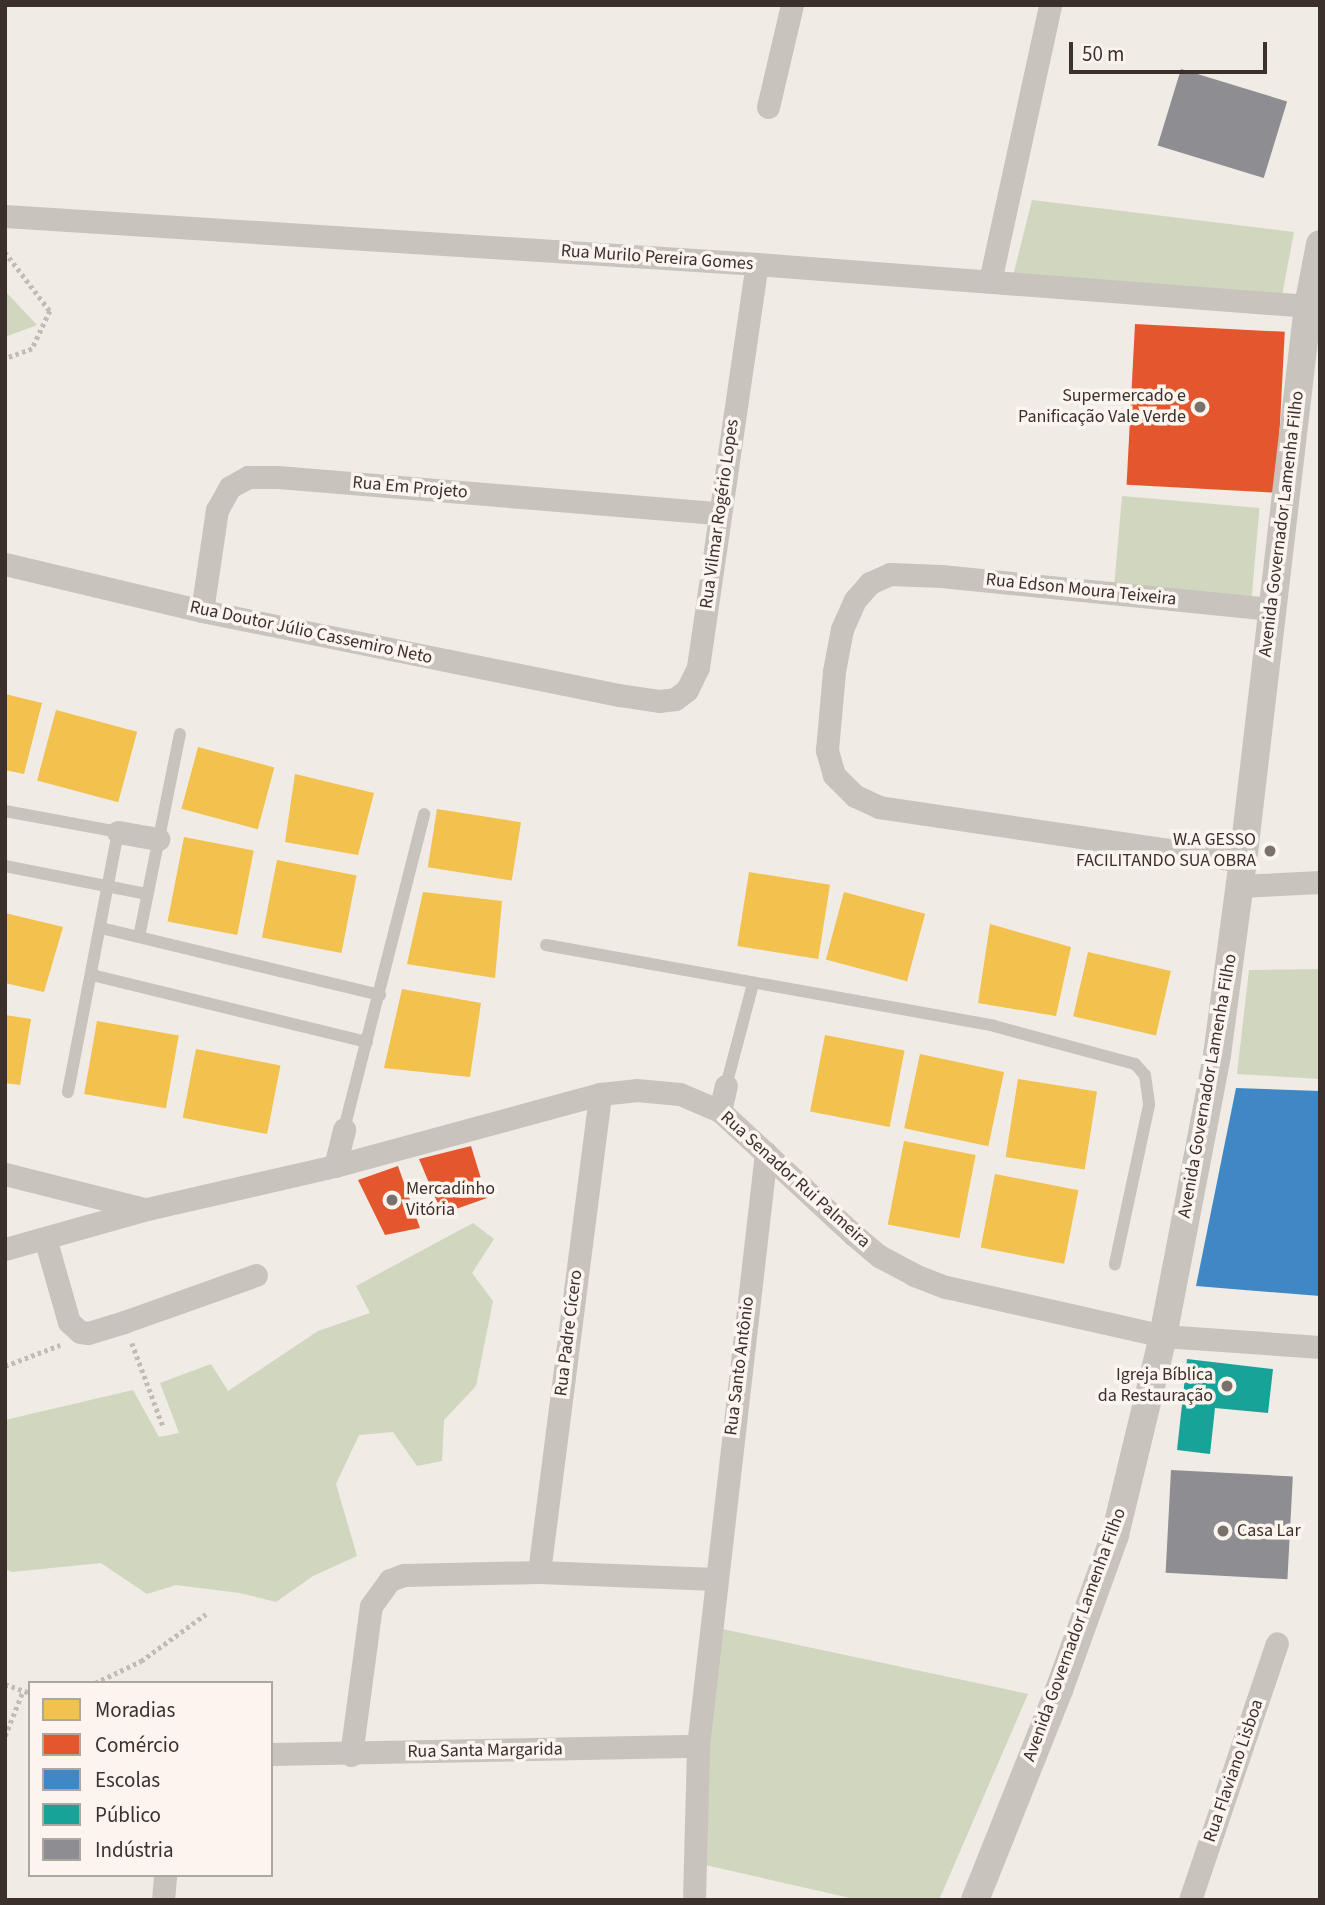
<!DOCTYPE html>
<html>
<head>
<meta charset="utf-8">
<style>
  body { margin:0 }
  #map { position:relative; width:1325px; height:1905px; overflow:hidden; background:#f0ebe5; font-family:"Source Sans 3",sans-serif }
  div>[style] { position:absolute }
  .green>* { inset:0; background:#d1d6bf; transform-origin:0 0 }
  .homes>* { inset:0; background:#f2c14e; transform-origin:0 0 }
  .shops>* { inset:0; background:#e4572e; transform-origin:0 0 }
  .schools>* { inset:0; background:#3f88c5 }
  .public>* { inset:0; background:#17a398 }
  .industry>* { inset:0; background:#8d8d92; transform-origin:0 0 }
  .path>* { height:4.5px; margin-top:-2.25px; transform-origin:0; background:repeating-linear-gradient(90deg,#c2bbb6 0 3.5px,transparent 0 7px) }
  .service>* { height:12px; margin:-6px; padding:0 6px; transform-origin:6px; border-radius:6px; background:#c9c3be }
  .minor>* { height:23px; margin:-11.5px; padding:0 11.5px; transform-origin:11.5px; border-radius:11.5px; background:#c9c3be }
  .tertiary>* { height:28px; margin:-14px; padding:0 14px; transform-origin:14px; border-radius:14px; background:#c9c3be }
  .dots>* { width:19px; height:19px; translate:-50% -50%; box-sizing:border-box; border:4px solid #fbf5ee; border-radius:50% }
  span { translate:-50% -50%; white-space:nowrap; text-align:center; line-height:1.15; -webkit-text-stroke:7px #fbf5ee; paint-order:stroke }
  .street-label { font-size:18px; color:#3b302b }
  .poi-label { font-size:18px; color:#3b302b }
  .right { translate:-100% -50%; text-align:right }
  .left { translate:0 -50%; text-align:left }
  .frame { position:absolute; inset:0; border:7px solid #3b302b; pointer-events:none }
  .legend { position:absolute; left:28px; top:1681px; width:245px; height:196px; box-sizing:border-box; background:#fbf5ee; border:2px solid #aea6a0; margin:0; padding:9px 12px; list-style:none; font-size:21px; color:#3b302b }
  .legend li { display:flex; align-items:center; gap:14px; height:35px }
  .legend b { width:35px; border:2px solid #aea6a0 }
  .scale { position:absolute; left:1069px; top:42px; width:198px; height:32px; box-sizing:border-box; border:4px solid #3b302b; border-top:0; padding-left:9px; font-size:21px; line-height:24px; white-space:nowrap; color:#3b302b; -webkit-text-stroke:5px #fbf5ee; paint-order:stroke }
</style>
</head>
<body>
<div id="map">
  <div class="green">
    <div style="clip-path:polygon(1032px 200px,1294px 232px,1281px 301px,1013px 276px)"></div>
    <div style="clip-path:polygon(5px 291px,37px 325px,5px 337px)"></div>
    <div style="left:1122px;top:496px;width:138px;height:94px;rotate:5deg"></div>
    <div style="clip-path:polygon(1320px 969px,1320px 1079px,1237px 1074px,1249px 970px)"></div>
    <div style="clip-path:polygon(473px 1223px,494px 1239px,472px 1273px,493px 1301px,476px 1386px,444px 1420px,442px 1461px,417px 1466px,393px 1432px,359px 1435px,336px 1484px,357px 1556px,313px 1576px,276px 1602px,240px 1593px,176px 1585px,147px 1594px,101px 1563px,12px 1572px,5px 1569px,5px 1420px,133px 1390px,159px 1437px,179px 1433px,160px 1383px,211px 1364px,228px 1391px,318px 1331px,370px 1313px,356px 1286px)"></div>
    <div style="clip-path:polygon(718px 1628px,1028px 1694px,939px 1900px,859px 1900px,701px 1864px)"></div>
  </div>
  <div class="homes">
    <div style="clip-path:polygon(5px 694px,42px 703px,24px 774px,5px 770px)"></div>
    <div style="left:56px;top:710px;width:84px;height:73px;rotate:15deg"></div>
    <div style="left:198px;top:747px;width:79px;height:64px;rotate:15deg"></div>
    <div style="clip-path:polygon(295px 774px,374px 793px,358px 855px,285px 842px)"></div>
    <div style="left:437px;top:809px;width:85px;height:59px;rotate:9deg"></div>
    <div style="left:184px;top:837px;width:71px;height:86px;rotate:11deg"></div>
    <div style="left:277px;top:860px;width:81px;height:79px;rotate:11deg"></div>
    <div style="left:749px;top:872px;width:82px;height:75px;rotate:9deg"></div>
    <div style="clip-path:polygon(423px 892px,502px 901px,495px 978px,407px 964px)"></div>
    <div style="left:844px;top:892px;width:84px;height:70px;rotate:15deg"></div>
    <div style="clip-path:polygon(5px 913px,63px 927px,44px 992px,5px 983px)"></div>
    <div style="clip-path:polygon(990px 924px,1071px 947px,1056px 1016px,978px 1003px)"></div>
    <div style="left:1088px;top:952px;width:85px;height:66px;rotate:13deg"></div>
    <div style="clip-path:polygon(402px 989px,481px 1003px,470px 1077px,384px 1068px)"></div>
    <div style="clip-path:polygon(5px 1015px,31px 1019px,20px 1085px,5px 1083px)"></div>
    <div style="left:97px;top:1021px;width:83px;height:74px;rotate:10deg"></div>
    <div style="left:825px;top:1035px;width:81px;height:78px;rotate:11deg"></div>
    <div style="left:196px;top:1049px;width:86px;height:70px;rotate:11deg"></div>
    <div style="left:920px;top:1054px;width:86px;height:76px;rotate:12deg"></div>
    <div style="left:1018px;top:1079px;width:80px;height:79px;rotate:9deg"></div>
    <div style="left:904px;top:1141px;width:73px;height:85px;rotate:11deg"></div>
    <div style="left:995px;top:1174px;width:85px;height:75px;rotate:11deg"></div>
  </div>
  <div class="shops">
    <div style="left:1135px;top:324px;width:150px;height:161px;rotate:3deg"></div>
    <div style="clip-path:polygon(471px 1146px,487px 1198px,442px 1214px,419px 1159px)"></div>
    <div style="clip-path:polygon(398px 1166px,420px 1228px,385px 1235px,358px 1180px)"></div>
  </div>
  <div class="schools">
    <div style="clip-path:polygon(1236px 1088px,1320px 1091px,1320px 1296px,1196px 1286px)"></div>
  </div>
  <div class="public">
    <div style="clip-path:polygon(1187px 1359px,1273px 1369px,1268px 1413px,1215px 1408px,1210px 1454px,1177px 1450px)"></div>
  </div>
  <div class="industry">
    <div style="left:1181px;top:69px;width:111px;height:80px;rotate:17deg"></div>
    <div style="left:1171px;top:1470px;width:122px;height:103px;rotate:3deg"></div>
  </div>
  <div class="path">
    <div style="left:5px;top:252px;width:74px;rotate:52.7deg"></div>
    <div style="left:50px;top:311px;width:42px;rotate:115.3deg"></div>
    <div style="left:32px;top:349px;width:29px;rotate:160deg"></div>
    <div style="left:132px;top:1343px;width:89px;rotate:69.5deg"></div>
    <div style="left:5px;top:1366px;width:59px;rotate:-20.9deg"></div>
    <div style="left:95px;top:1683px;width:51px;rotate:-25.6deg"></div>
    <div style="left:141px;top:1661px;width:80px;rotate:-35.9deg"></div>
    <div style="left:5px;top:1684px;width:27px;rotate:20deg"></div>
    <div style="left:5px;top:1736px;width:46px;rotate:-68.4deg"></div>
  </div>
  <div class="service">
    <div style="left:5px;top:811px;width:115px;rotate:10.5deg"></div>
    <div style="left:118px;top:832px;width:265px;rotate:100.9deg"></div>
    <div style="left:5px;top:866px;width:145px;rotate:11.2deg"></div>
    <div style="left:101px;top:928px;width:287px;rotate:13.5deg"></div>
    <div style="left:139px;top:937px;width:207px;rotate:-78.6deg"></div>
    <div style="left:546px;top:945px;width:455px;rotate:10.2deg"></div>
    <div style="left:994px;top:1026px;width:146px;rotate:15.1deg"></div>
    <div style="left:1135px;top:1064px;width:15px;rotate:48deg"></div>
    <div style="left:1145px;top:1075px;width:30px;rotate:82deg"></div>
    <div style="left:1149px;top:1105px;width:163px;rotate:102.1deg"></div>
    <div style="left:92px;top:975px;width:283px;rotate:13.7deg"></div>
    <div style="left:726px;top:1086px;width:106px;rotate:-75.2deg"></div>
    <div style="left:344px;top:1129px;width:325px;rotate:-75.7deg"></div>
  </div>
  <div class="minor">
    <div style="left:768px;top:107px;width:105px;rotate:-76.8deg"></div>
    <div style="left:5px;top:216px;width:754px;rotate:3.65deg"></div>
    <div style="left:757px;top:264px;width:553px;rotate:4.36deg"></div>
    <div style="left:990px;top:281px;width:282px;rotate:-77.7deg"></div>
    <div style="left:5px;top:564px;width:203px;rotate:13.4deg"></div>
    <div style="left:202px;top:611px;width:425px;rotate:11.4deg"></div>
    <div style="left:619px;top:695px;width:40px;rotate:8.5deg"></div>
    <div style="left:659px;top:701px;width:16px;rotate:-7deg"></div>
    <div style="left:675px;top:699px;width:15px;rotate:-37deg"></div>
    <div style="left:687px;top:690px;width:25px;rotate:-64deg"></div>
    <div style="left:698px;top:667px;width:407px;rotate:-81.7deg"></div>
    <div style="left:202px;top:611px;width:102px;rotate:-81.6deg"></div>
    <div style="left:217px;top:510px;width:26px;rotate:-61deg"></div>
    <div style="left:230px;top:487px;width:21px;rotate:-29deg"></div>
    <div style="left:248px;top:477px;width:30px"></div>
    <div style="left:278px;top:477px;width:442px;rotate:4.7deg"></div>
    <div style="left:118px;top:832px;width:41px;rotate:9.9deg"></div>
    <div style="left:1243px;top:861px;width:368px;rotate:-171.6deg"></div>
    <div style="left:879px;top:807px;width:26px;rotate:-155deg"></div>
    <div style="left:855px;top:796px;width:30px;rotate:-135deg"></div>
    <div style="left:834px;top:775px;width:26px;rotate:-106deg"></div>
    <div style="left:827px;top:750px;width:79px;rotate:-84.9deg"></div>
    <div style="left:834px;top:671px;width:43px;rotate:-79.2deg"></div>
    <div style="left:842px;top:629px;width:32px;rotate:-66deg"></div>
    <div style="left:855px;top:600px;width:23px;rotate:-49deg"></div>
    <div style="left:870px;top:583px;width:22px;rotate:-24deg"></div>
    <div style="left:890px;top:574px;width:51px;rotate:2.2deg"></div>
    <div style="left:941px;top:576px;width:332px;rotate:5.7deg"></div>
    <div style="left:1240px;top:886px;width:80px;rotate:-2.9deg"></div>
    <div style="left:720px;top:1111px;width:26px;rotate:-77deg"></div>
    <div style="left:335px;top:1166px;width:38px;rotate:-76deg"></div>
    <div style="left:5px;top:1174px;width:143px;rotate:14.1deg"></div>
    <div style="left:45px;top:1238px;width:87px;rotate:74.1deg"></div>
    <div style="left:69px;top:1322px;width:15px;rotate:42deg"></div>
    <div style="left:80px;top:1332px;width:8px;rotate:7deg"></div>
    <div style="left:88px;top:1333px;width:38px;rotate:-17deg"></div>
    <div style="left:124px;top:1322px;width:140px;rotate:-19.6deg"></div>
    <div style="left:5px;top:1249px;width:148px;rotate:-15.7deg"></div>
    <div style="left:147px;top:1209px;width:193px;rotate:-12.9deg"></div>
    <div style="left:335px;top:1166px;width:275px;rotate:-15.2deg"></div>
    <div style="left:600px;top:1094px;width:36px;rotate:-6deg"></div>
    <div style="left:636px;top:1090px;width:44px;rotate:5.2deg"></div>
    <div style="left:680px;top:1094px;width:43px;rotate:23deg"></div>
    <div style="left:720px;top:1111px;width:183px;rotate:42.8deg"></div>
    <div style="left:854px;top:1235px;width:33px;rotate:40deg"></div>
    <div style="left:879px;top:1256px;width:40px;rotate:28deg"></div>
    <div style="left:914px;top:1275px;width:34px;rotate:21deg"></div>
    <div style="left:946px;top:1287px;width:222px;rotate:12.7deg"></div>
    <div style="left:1163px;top:1336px;width:157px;rotate:4deg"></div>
    <div style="left:539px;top:1572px;width:482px;rotate:-82.7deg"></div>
    <div style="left:271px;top:1754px;width:427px;rotate:-1.1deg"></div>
    <div style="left:351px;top:1755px;width:150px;rotate:-82.4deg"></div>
    <div style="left:371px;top:1606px;width:32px;rotate:-54deg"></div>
    <div style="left:390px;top:1580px;width:15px;rotate:-20deg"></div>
    <div style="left:404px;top:1575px;width:135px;rotate:-1.3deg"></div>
    <div style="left:539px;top:1572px;width:176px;rotate:2.3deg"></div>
    <div style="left:163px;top:1900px;width:25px;rotate:-85deg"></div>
    <div style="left:694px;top:1900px;width:154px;rotate:-88.5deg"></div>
    <div style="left:698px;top:1746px;width:597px;rotate:-83.46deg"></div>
    <div style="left:1190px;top:1900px;width:271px;rotate:-71.3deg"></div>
  </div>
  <div class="tertiary">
    <div style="left:975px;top:1900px;width:226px;rotate:-68.2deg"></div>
    <div style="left:1059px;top:1690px;width:165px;rotate:-70.1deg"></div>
    <div style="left:1115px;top:1535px;width:205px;rotate:-76.4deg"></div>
    <div style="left:1163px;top:1336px;width:286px;rotate:-79.1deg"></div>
    <div style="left:1217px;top:1055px;width:196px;rotate:-82.4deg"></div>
    <div style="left:1243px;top:861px;width:559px;rotate:-83.32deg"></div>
    <div style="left:1308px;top:306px;width:63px;rotate:-79deg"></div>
  </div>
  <div class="dots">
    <div style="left:1200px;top:407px;background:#7a716c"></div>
    <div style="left:1270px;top:851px;background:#7a716c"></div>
    <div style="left:392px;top:1200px;background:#7a716c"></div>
    <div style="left:1227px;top:1386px;background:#7a716c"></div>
    <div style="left:1223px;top:1531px;background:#7a716c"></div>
  </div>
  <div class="street-label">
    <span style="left:657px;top:258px;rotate:4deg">Rua Murilo Pereira Gomes</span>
    <span style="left:410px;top:488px;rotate:5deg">Rua Em Projeto</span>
    <span style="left:720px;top:514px;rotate:-82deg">Rua Vilmar Rogério Lopes</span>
    <span style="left:1282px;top:524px;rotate:-83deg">Avenida Governador Lamenha Filho</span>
    <span style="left:1081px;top:590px;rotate:6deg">Rua Edson Moura Teixeira</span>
    <span style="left:311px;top:633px;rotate:12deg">Rua Doutor Júlio Cassemiro Neto</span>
    <span style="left:1208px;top:1086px;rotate:-80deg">Avenida Governador Lamenha Filho</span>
    <span style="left:795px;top:1180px;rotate:42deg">Rua Senador Rui Palmeira</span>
    <span style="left:569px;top:1333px;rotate:-83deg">Rua Padre Cícero</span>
    <span style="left:740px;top:1366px;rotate:-83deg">Rua Santo Antônio</span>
    <span style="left:1075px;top:1635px;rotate:-70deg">Avenida Governador Lamenha Filho</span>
    <span style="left:485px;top:1751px;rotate:-1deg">Rua Santa Margarida</span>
    <span style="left:1234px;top:1771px;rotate:-71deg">Rua Flaviano Lisboa</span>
  </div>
  <div class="poi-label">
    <span class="right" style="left:1186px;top:407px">Supermercado e<br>Panificação Vale Verde</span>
    <span class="right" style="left:1256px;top:851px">W.A GESSO<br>FACILITANDO SUA OBRA</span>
    <span class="left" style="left:406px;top:1200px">Mercadinho<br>Vitória</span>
    <span class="right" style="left:1213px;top:1386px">Igreja Bíblica<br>da Restauração</span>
    <span class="left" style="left:1237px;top:1531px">Casa Lar</span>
  </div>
  <div class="frame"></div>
  <ul class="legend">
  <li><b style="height:19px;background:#f2c14e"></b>Moradias</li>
  <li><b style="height:19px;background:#e4572e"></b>Comércio</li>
  <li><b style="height:19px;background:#3f88c5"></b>Escolas</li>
  <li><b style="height:19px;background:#17a398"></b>Público</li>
  <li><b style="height:19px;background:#8d8d92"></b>Indústria</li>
  </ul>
  <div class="scale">50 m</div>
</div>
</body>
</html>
